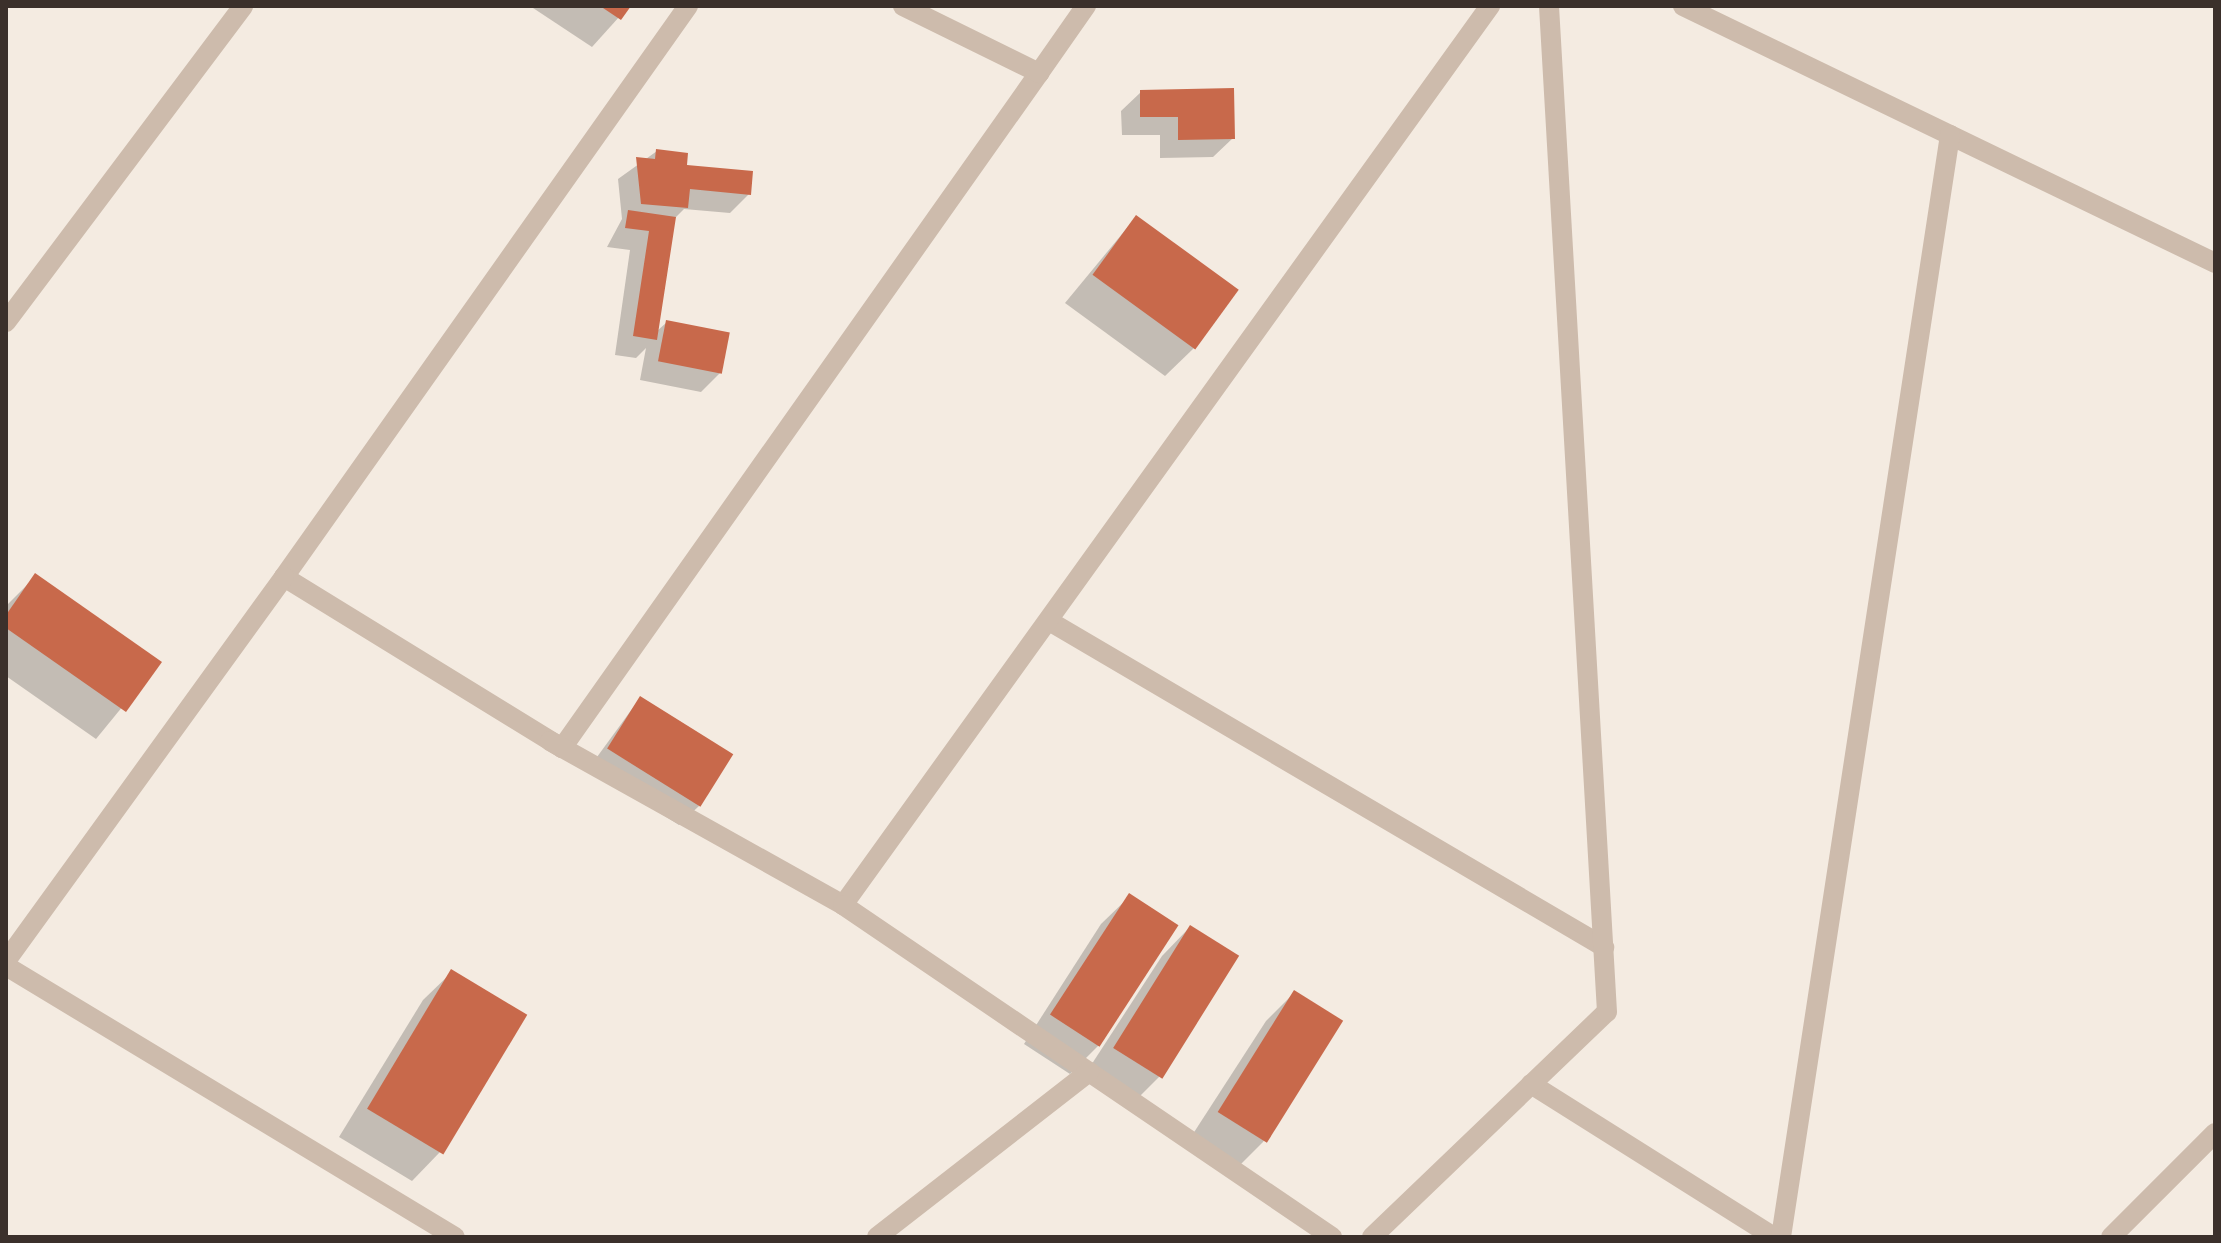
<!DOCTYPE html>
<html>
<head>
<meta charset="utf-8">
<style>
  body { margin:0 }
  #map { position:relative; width:2221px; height:1243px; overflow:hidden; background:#f4ebe1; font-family:Inter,sans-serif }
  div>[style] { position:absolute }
  .shadow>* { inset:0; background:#0003 }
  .building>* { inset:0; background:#c8694b; transform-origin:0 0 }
  .minor>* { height:20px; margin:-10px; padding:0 10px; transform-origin:10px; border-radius:10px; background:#cdbbac }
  span { translate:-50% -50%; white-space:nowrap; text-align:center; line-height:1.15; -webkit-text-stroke:7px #fbf5ee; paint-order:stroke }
  .frame { position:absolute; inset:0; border:8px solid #3b302b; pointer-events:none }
</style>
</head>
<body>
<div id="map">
  <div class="shadow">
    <div style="clip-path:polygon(530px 6px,629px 6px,592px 47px)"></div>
    <div style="clip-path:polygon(1141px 92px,1233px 138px,1213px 157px,1160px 158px,1160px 135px,1122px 135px,1121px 111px)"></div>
    <div style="clip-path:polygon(657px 151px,749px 194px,730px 213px,684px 209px,673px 220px,656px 332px,667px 322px,720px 373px,701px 392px,640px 380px,646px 348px,636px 358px,615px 355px,630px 250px,607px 247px,622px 219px,618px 179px)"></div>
    <div style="clip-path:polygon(1136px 217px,1194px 348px,1165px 376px,1065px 303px)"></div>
    <div style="clip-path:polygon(36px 576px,159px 662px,96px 739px,6px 676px,6px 606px)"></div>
    <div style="clip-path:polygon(640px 698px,699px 806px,679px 825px,589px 768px)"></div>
    <div style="clip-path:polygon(1130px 896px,1099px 1045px,1070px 1074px,1024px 1044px,1101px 924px)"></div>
    <div style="clip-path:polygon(1190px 927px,1159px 1077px,1131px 1105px,1084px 1076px,1162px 956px)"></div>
    <div style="clip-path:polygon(452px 972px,440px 1152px,412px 1181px,339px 1137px,423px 1000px)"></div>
    <div style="clip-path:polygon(1294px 993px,1341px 1022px,1263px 1142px,1235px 1170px,1189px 1140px,1266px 1021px)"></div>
  </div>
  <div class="building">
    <div style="clip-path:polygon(600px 6px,631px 6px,621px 20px)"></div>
    <div style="clip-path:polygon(1234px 88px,1235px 139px,1178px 140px,1178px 117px,1140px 117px,1140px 90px)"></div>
    <div style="clip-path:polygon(656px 149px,688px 153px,687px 165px,753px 171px,751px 195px,690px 189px,688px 208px,641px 204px,636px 157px,655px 159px)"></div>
    <div style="clip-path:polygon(628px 210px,676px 217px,657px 340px,633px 336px,649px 231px,625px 228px)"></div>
    <div style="left:1136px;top:215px;width:127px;height:74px;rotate:36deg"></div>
    <div style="left:666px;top:320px;width:65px;height:42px;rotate:11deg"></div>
    <div style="clip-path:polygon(35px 573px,162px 662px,126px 712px,6px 628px,6px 615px)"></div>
    <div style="left:640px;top:696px;width:110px;height:62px;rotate:32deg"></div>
    <div style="left:1129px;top:893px;width:59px;height:145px;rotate:33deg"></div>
    <div style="left:1190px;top:925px;width:58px;height:145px;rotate:32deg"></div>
    <div style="left:451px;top:969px;width:89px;height:163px;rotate:31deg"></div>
    <div style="left:1294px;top:990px;width:58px;height:144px;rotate:32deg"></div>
  </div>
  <div class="minor">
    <div style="left:688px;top:6px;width:699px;rotate:125.28deg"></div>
    <div style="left:284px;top:577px;width:326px;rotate:31.6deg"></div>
    <div style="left:562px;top:748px;width:827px;rotate:-54.75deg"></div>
    <div style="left:903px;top:6px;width:152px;rotate:26.2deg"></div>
    <div style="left:1039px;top:73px;width:82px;rotate:-55deg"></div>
    <div style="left:1683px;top:6px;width:591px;rotate:25.78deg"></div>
    <div style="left:6px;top:322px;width:395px;rotate:-53.1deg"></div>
    <div style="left:1049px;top:621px;width:644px;rotate:30.43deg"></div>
    <div style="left:550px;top:741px;width:336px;rotate:29.2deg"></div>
    <div style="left:843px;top:905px;width:1108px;rotate:-54.26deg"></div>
    <div style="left:843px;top:905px;width:591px;rotate:34.17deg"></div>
    <div style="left:6px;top:961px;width:474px;rotate:-54.1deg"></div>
    <div style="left:6px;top:966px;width:524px;rotate:31.11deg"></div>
    <div style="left:1531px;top:1084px;width:287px;rotate:32.2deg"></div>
    <div style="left:877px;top:1237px;width:269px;rotate:-37.9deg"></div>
    <div style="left:1372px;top:1237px;width:325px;rotate:-43.8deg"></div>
    <div style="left:1607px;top:1012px;width:1008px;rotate:-93.3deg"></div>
    <div style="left:1781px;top:1237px;width:1115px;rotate:-81.28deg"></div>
    <div style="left:2111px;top:1237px;width:147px;rotate:-45deg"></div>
  </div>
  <div class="frame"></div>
</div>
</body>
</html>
